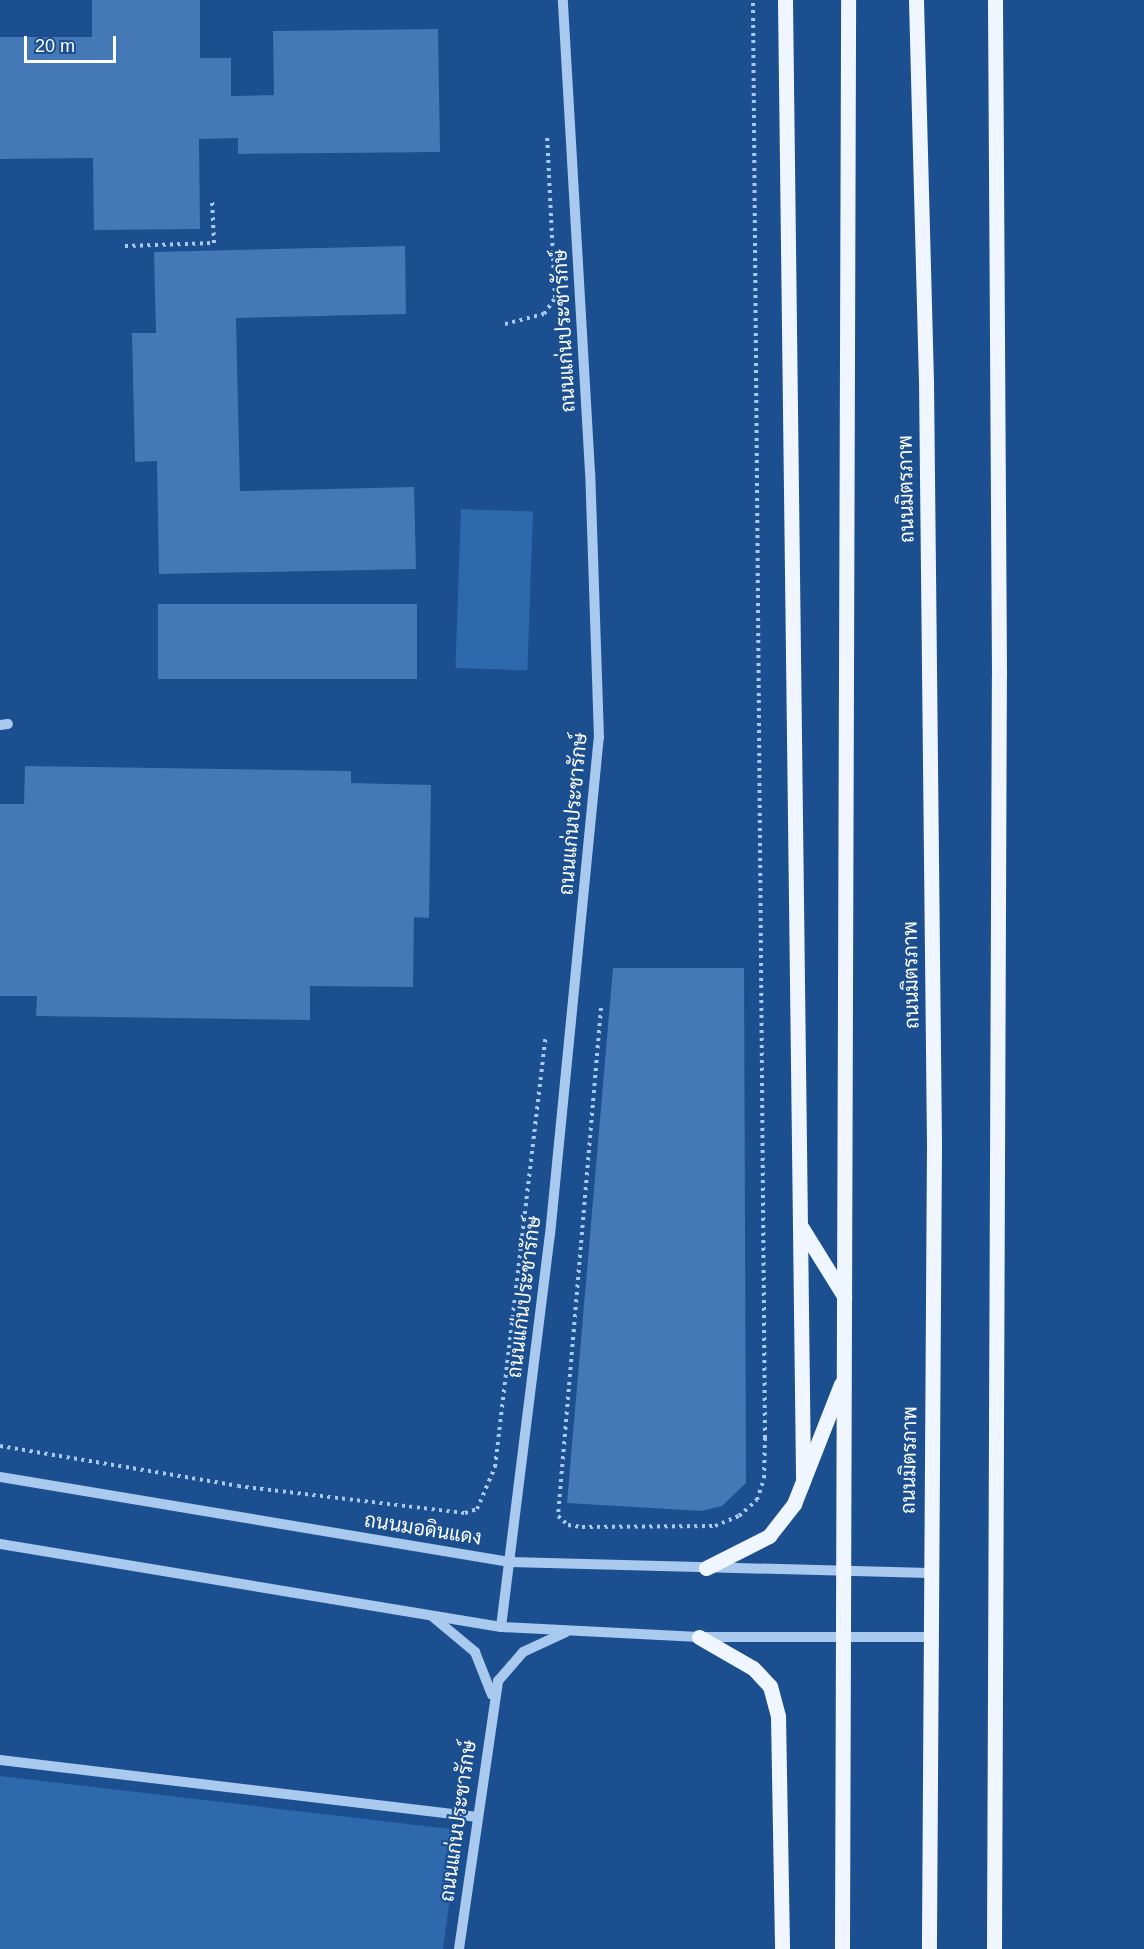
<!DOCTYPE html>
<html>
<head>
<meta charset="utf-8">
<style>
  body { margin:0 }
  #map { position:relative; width:1144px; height:1949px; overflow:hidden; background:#1b4f8f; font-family:Helvetica,Sarabun,sans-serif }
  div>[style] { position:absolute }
  .green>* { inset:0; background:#2e69ad; transform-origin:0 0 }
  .building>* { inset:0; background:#4478b7; transform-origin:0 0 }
  .path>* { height:4px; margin-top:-2px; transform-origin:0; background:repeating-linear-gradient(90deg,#a9c9ee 0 3px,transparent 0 7.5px) }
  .minor>* { height:10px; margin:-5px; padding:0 5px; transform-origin:5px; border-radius:5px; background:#a9c9ee }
  .major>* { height:15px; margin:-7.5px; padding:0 7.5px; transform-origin:7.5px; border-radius:7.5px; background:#f0f6ff }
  span { translate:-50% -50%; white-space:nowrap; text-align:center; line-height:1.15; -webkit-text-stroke:4.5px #1b4f8f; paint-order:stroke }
  .street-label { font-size:20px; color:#fff }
  .scale { position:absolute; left:24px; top:36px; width:92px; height:27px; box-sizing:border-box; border:3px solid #fff; border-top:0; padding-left:8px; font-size:18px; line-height:21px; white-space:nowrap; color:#fff; -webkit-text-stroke:4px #1b4f8f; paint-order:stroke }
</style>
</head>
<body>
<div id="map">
  <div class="green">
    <div style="left:461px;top:509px;width:72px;height:159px;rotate:2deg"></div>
    <div style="clip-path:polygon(0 1776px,459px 1830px,443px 1949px,0 1949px)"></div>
  </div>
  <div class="building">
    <div style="clip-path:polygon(92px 0,200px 0,200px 58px,231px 58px,231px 96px,274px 95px,273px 31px,438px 29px,440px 152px,238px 154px,238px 138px,199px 139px,200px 229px,94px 230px,93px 158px,0 159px,0 37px,92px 37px)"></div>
    <div style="clip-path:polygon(405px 246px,406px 314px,236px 318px,240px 491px,414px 487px,416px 569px,159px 574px,157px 461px,135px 462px,132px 333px,156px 333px,154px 252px)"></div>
    <div style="left:417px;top:604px;width:75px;height:259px;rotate:90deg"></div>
    <div style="clip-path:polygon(25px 766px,351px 771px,351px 783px,431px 785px,429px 918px,414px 917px,413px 987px,310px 986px,310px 1020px,36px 1016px,37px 996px,0 996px,0 804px,24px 804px)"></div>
    <div style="clip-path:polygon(613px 968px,744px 968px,746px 1483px,722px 1506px,701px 1511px,567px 1503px)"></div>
  </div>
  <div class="path">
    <div style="left:125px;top:246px;width:89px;rotate:-1.9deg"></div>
    <div style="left:214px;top:243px;width:44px;rotate:-92.6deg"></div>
    <div style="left:505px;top:324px;width:40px;rotate:-14.4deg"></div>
    <div style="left:544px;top:314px;width:19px;rotate:-55deg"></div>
    <div style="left:555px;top:298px;width:161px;rotate:-92.8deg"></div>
    <div style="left:601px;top:1008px;width:510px;rotate:94.84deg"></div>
    <div style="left:558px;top:1516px;width:13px;rotate:42deg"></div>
    <div style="left:568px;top:1525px;width:14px;rotate:8deg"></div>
    <div style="left:582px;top:1527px;width:133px;rotate:-0.4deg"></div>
    <div style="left:715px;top:1526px;width:26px;rotate:-23deg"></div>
    <div style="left:739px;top:1516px;width:24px;rotate:-42deg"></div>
    <div style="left:757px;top:1500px;width:23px;rotate:-72deg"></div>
    <div style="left:764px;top:1478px;width:40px;rotate:-88.6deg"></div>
    <div style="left:765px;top:1438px;width:1438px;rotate:-90.48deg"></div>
    <div style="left:0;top:1446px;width:241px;rotate:9.5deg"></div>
    <div style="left:238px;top:1486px;width:229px;rotate:6.8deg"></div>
    <div style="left:465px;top:1513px;width:13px;rotate:-18deg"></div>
    <div style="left:477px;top:1509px;width:46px;rotate:-66.8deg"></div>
    <div style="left:495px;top:1467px;width:434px;rotate:-83.3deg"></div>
  </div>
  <div class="minor">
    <div style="left:0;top:725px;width:8px;rotate:-7deg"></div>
    <div style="left:0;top:1477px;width:517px;rotate:9.46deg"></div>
    <div style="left:510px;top:1562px;width:419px;rotate:1.5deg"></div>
    <div style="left:0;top:1544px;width:508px;rotate:9.41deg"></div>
    <div style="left:501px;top:1627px;width:198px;rotate:2.9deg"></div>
    <div style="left:699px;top:1637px;width:231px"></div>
    <div style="left:433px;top:1617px;width:55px;rotate:39.8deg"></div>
    <div style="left:475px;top:1652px;width:46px;rotate:68.4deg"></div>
    <div style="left:501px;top:1627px;width:395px;rotate:-82.9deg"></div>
    <div style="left:550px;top:1235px;width:499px;rotate:-84.4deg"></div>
    <div style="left:599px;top:738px;width:266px;rotate:-91.9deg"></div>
    <div style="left:590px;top:472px;width:473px;rotate:-93.3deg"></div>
    <div style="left:0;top:1760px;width:479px;rotate:6.8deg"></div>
    <div style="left:459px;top:1949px;width:271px;rotate:-81.7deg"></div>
    <div style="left:498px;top:1681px;width:38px;rotate:-49deg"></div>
    <div style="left:523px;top:1652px;width:47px;rotate:-24.9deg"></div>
  </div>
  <div class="major">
    <div style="left:785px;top:0;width:1481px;rotate:89.3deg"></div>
    <div style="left:916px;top:0;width:381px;rotate:88.5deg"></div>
    <div style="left:926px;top:381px;width:762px;rotate:89.4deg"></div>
    <div style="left:934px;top:1143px;width:806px;rotate:90.36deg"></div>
    <div style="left:800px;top:1225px;width:84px;rotate:58.2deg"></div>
    <div style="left:706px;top:1568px;width:71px;rotate:-26.9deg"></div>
    <div style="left:769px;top:1536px;width:41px;rotate:-52deg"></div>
    <div style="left:794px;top:1504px;width:129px;rotate:-68.6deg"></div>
    <div style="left:699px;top:1637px;width:62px;rotate:29.9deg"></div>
    <div style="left:753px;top:1668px;width:25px;rotate:47deg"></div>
    <div style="left:770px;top:1686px;width:31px;rotate:75deg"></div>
    <div style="left:778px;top:1716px;width:233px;rotate:89deg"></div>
    <div style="left:842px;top:1949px;width:1949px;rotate:-89.82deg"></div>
    <div style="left:994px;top:1949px;width:1274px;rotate:-89.78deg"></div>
    <div style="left:999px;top:675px;width:675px;rotate:-90.34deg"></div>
  </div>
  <div class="street-label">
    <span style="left:564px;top:331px;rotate:-93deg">ถนนแก่นประชารักษ์</span>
    <span style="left:906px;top:489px;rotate:-91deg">ถนนมิตรภาพ</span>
    <span style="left:573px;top:814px;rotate:-85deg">ถนนแก่นประชารักษ์</span>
    <span style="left:911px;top:975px;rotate:-91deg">ถนนมิตรภาพ</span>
    <span style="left:524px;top:1297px;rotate:-83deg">ถนนแก่นประชารักษ์</span>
    <span style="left:909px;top:1460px;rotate:-89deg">ถนนมิตรภาพ</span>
    <span style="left:423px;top:1529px;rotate:9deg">ถนนมอดินแดง</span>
    <span style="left:458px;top:1821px;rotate:-82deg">ถนนแก่นประชารักษ์</span>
  </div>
  <div class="scale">20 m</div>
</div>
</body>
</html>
